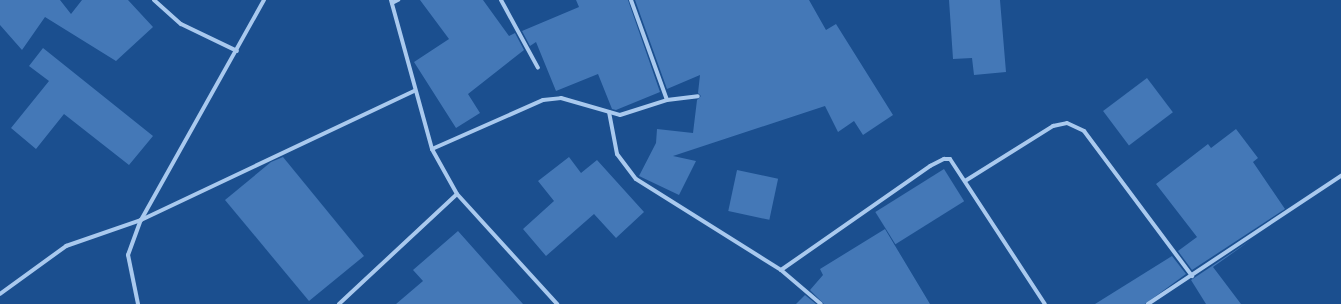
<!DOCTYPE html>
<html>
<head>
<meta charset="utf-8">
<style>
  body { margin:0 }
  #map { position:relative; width:1341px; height:304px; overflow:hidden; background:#1b4f8f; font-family:Lato,sans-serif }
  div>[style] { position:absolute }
  .building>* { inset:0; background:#4478b7; transform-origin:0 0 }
  .minor>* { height:4px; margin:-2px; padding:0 2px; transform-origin:2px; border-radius:2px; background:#a9c9ee }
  span { translate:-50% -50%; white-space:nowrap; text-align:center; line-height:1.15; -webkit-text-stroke:3px #1b4f8f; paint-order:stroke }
</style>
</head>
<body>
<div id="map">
  <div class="building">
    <div style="clip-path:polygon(0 0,60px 0,71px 14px,82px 0,128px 0,153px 27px,116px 61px,45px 17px,22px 50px,0 25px)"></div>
    <div style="clip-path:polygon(420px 0,483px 0,509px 36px,515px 33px,524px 50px,468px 94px,480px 113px,456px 128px,414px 62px,449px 39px)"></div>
    <div style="clip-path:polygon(576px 0,628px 0,660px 92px,616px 110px,612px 109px,598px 74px,556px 91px,536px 42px,530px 46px,522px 31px,579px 7px)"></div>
    <div style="clip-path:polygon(635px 0,809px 0,826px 30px,836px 24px,893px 115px,863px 135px,854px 121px,838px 132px,825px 106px,673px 156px,696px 161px,679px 195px,639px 176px,656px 143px,657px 129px,693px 133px,697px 100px,701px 96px,698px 93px,700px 75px,667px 89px)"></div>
    <div style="clip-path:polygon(949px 0,1000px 0,1006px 72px,974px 75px,972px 58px,953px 59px)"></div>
    <div style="clip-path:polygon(43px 48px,153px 136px,129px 165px,64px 114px,36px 149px,11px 128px,49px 81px,29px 66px)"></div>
    <div style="left:1147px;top:78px;width:43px;height:55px;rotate:53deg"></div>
    <div style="clip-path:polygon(1236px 129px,1258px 158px,1253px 162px,1285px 209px,1192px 270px,1178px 251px,1197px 237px,1156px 184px,1208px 144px,1211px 148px)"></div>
    <div style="clip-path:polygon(283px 157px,364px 256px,309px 301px,225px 200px,271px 162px)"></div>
    <div style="clip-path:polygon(569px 157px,581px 173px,597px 160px,644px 212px,616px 238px,594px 214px,546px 256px,523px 229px,554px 201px,538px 181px)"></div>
    <div style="left:944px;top:169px;width:38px;height:81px;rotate:58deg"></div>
    <div style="left:737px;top:170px;width:42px;height:42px;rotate:12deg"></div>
    <div style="clip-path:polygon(885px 229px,930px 304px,824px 304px,810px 290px,823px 275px,820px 269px)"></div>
    <div style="clip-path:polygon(458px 231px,523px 304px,396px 304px,423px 281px,413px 270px)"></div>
    <div style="clip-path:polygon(1251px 240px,1213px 267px,1241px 304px,1206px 304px,1191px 280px)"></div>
    <div style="clip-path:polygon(1172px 256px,1186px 274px,1145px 304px,1095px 304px)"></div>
    <div style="clip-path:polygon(805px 295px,816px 304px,796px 304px)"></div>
  </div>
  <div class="minor">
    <div style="left:154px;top:0;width:36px;rotate:42deg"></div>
    <div style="left:181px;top:24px;width:62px;rotate:25.7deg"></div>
    <div style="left:501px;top:0;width:77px;rotate:61.4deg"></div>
    <div style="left:631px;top:0;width:106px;rotate:70.2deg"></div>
    <div style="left:392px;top:3px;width:7px;rotate:-27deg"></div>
    <div style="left:609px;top:112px;width:43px;rotate:79.2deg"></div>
    <div style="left:617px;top:154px;width:31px;rotate:53deg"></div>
    <div style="left:636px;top:179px;width:171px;rotate:32.1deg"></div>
    <div style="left:781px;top:270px;width:52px;rotate:40.4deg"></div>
    <div style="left:432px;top:149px;width:121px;rotate:-23.8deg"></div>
    <div style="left:543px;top:100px;width:18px;rotate:-6deg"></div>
    <div style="left:561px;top:98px;width:61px;rotate:16.1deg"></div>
    <div style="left:620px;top:115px;width:49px;rotate:-17.7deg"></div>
    <div style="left:667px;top:100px;width:31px;rotate:-7deg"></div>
    <div style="left:965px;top:181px;width:104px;rotate:-32deg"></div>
    <div style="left:1053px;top:126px;width:14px;rotate:-12deg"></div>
    <div style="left:1067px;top:123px;width:19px;rotate:25deg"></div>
    <div style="left:1084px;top:131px;width:181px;rotate:53.3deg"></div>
    <div style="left:457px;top:194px;width:149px;rotate:47.7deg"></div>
    <div style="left:781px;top:270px;width:182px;rotate:-34.9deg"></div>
    <div style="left:930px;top:166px;width:16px;rotate:-27deg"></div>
    <div style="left:944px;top:159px;width:6px"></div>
    <div style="left:950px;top:159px;width:173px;rotate:56.8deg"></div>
    <div style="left:0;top:294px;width:82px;rotate:-36deg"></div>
    <div style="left:66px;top:246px;width:79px;rotate:-19.1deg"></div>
    <div style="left:141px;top:220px;width:302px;rotate:-25.3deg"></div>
    <div style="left:138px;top:304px;width:50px;rotate:-101.5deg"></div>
    <div style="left:128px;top:255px;width:37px;rotate:-70deg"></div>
    <div style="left:141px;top:220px;width:252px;rotate:-60.8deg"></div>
    <div style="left:339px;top:304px;width:161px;rotate:-43deg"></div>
    <div style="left:457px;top:194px;width:51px;rotate:-119.1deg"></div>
    <div style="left:432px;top:149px;width:155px;rotate:-105.4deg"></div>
    <div style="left:1148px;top:304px;width:232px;rotate:-33.6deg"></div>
  </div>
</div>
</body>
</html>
